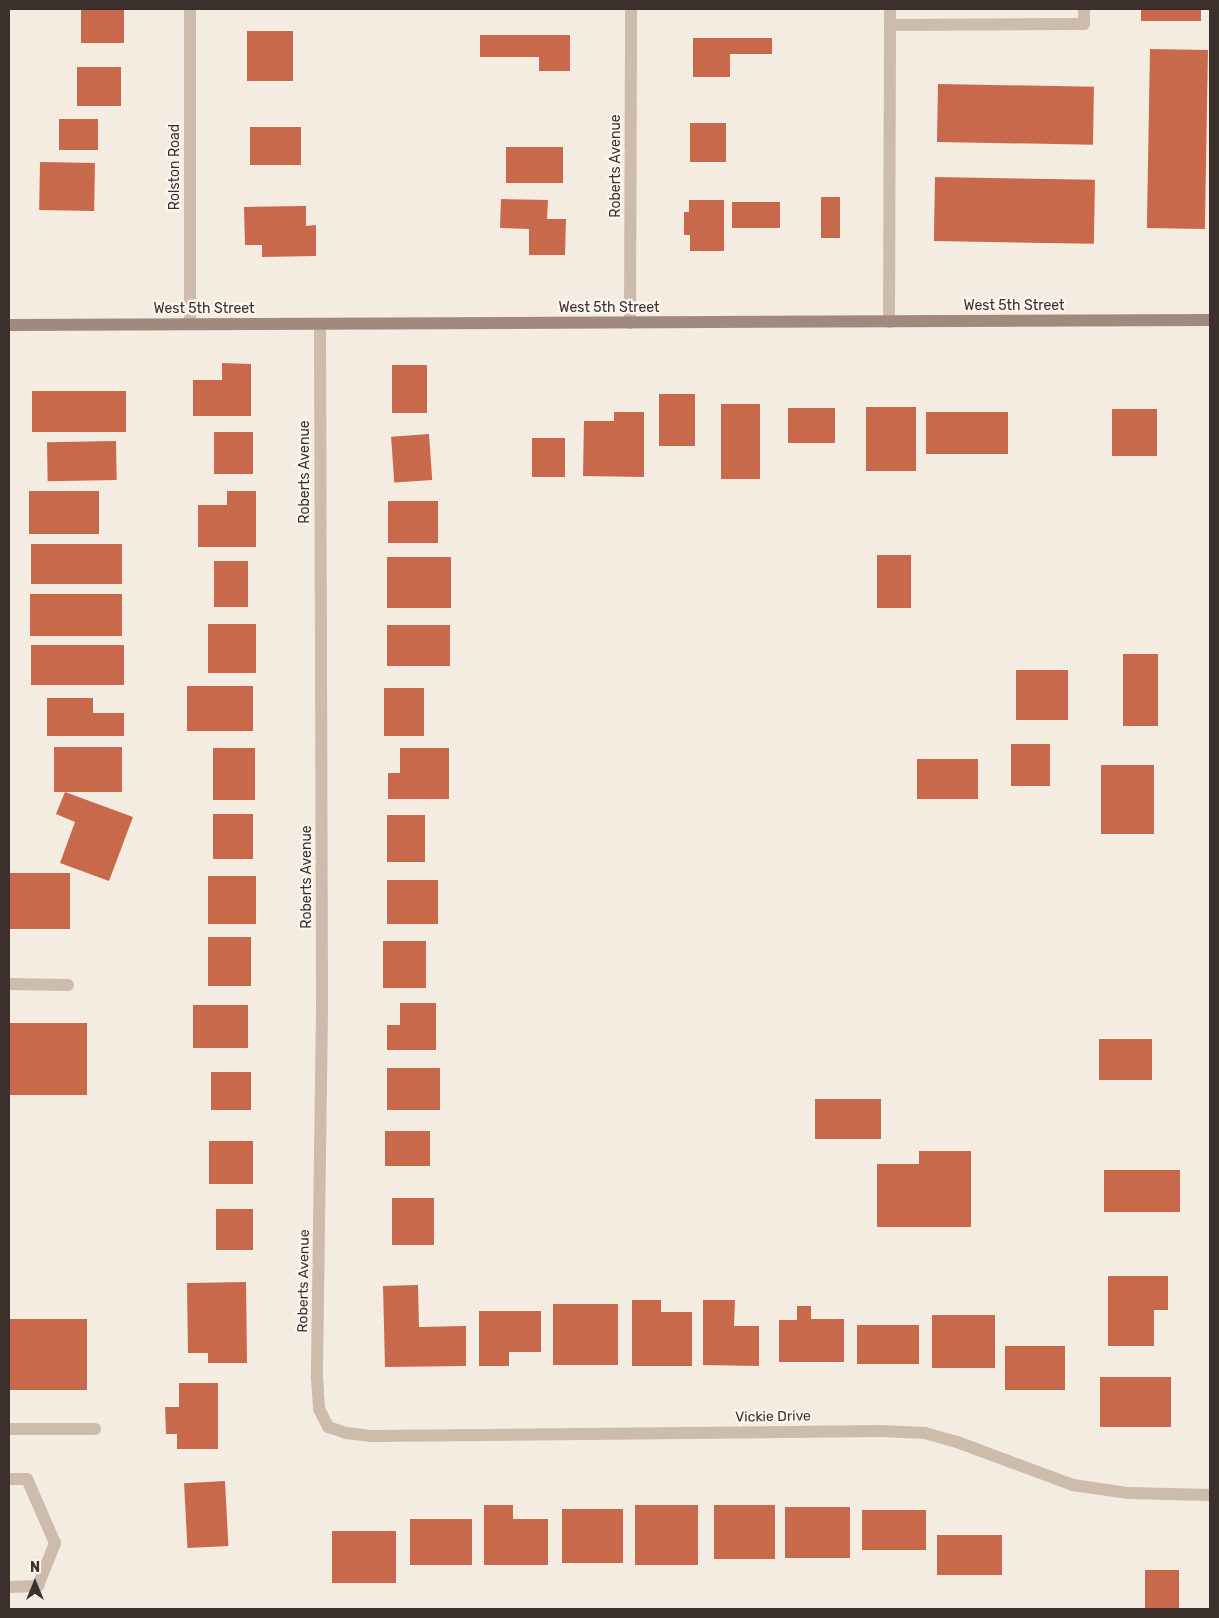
<!DOCTYPE html>
<html>
<head>
<meta charset="utf-8">
<style>
  body { margin:0 }
  #map { position:relative; width:1219px; height:1618px; overflow:hidden; background:#f4ebe1; font-family:Rubik,sans-serif }
  div>[style] { position:absolute }
  .building>* { inset:0; background:#c8694b; transform-origin:0 0 }
  .lane>* { height:12px; margin:-6px; padding:0 6px; transform-origin:6px; border-radius:6px; background:#cdbbac }
  .street>* { height:12px; margin:-6px; padding:0 6px; transform-origin:6px; border-radius:6px; background:#cdbbac }
  .secondary>* { height:12px; margin:-6px; padding:0 6px; transform-origin:6px; border-radius:6px; background:#a18a7d }
  span { translate:-50% -50%; white-space:nowrap; text-align:center; line-height:1.15; -webkit-text-stroke:5px #fbf5ee; paint-order:stroke }
  .street-label { font-size:14px; color:#3b302b }
  .frame { position:absolute; inset:0; border:10px solid #3b302b; pointer-events:none }
  .north { position:absolute; left:10px; top:1558px; width:50px; height:50px; -webkit-text-stroke:4px #fbf5ee; paint-order:stroke; rotate:0deg; font-size:14px; font-weight:700; line-height:20px; text-align:center; color:#3b302b }
  .north::after { content:''; display:block; margin:auto; width:18px; height:22px; background:#3b302b; clip-path:polygon(50% 0,100% 100%,50% 72%,0 100%) }
</style>
</head>
<body>
<div id="map">
  <div class="building">
    <div style="left:81px;top:9px;width:43px;height:34px"></div>
    <div style="left:1141px;top:9px;width:60px;height:12px"></div>
    <div style="left:247px;top:31px;width:46px;height:50px"></div>
    <div style="clip-path:polygon(480px 35px,570px 35px,570px 71px,539px 71px,539px 57px,480px 57px)"></div>
    <div style="clip-path:polygon(693px 38px,772px 38px,772px 54px,730px 54px,730px 77px,693px 77px)"></div>
    <div style="left:1150px;top:49px;width:58px;height:179px;rotate:1deg"></div>
    <div style="left:121px;top:67px;width:39px;height:44px;rotate:90deg"></div>
    <div style="left:938px;top:84px;width:156px;height:58px;rotate:1deg"></div>
    <div style="left:59px;top:119px;width:39px;height:31px"></div>
    <div style="left:690px;top:123px;width:36px;height:39px"></div>
    <div style="left:250px;top:127px;width:51px;height:38px"></div>
    <div style="left:506px;top:147px;width:57px;height:36px"></div>
    <div style="left:40px;top:162px;width:55px;height:48px;rotate:1deg"></div>
    <div style="left:935px;top:177px;width:160px;height:64px;rotate:1deg"></div>
    <div style="left:821px;top:197px;width:19px;height:41px"></div>
    <div style="clip-path:polygon(501px 199px,548px 200px,547px 219px,566px 219px,565px 255px,529px 255px,529px 229px,500px 228px)"></div>
    <div style="clip-path:polygon(689px 200px,724px 200px,724px 251px,690px 251px,690px 235px,684px 235px,684px 212px,689px 212px)"></div>
    <div style="left:732px;top:202px;width:48px;height:26px"></div>
    <div style="clip-path:polygon(306px 206px,306px 226px,316px 225px,316px 256px,262px 257px,262px 245px,245px 245px,244px 207px)"></div>
    <div style="clip-path:polygon(222px 363px,251px 364px,251px 416px,193px 416px,193px 380px,222px 380px)"></div>
    <div style="left:392px;top:365px;width:35px;height:48px"></div>
    <div style="left:32px;top:391px;width:94px;height:41px"></div>
    <div style="left:659px;top:394px;width:36px;height:52px"></div>
    <div style="left:721px;top:404px;width:39px;height:75px"></div>
    <div style="left:866px;top:407px;width:50px;height:64px"></div>
    <div style="left:788px;top:408px;width:47px;height:35px"></div>
    <div style="left:1112px;top:409px;width:45px;height:47px"></div>
    <div style="clip-path:polygon(614px 412px,644px 412px,644px 477px,583px 476px,584px 421px,614px 421px)"></div>
    <div style="left:926px;top:412px;width:82px;height:42px"></div>
    <div style="left:214px;top:432px;width:39px;height:42px"></div>
    <div style="left:429px;top:434px;width:46px;height:38px;rotate:86deg"></div>
    <div style="left:532px;top:438px;width:33px;height:39px"></div>
    <div style="left:116px;top:441px;width:39px;height:69px;rotate:89deg"></div>
    <div style="left:29px;top:491px;width:70px;height:43px"></div>
    <div style="clip-path:polygon(227px 491px,256px 491px,256px 547px,198px 547px,198px 505px,227px 505px)"></div>
    <div style="left:388px;top:501px;width:50px;height:42px"></div>
    <div style="left:31px;top:544px;width:91px;height:40px"></div>
    <div style="left:877px;top:555px;width:34px;height:53px"></div>
    <div style="left:387px;top:557px;width:64px;height:51px"></div>
    <div style="left:214px;top:561px;width:34px;height:46px"></div>
    <div style="left:30px;top:594px;width:92px;height:42px"></div>
    <div style="left:208px;top:624px;width:48px;height:49px"></div>
    <div style="left:387px;top:625px;width:63px;height:41px"></div>
    <div style="left:31px;top:645px;width:93px;height:40px"></div>
    <div style="left:1123px;top:654px;width:35px;height:72px"></div>
    <div style="left:1016px;top:670px;width:52px;height:50px"></div>
    <div style="left:187px;top:686px;width:66px;height:45px"></div>
    <div style="left:384px;top:688px;width:40px;height:48px"></div>
    <div style="clip-path:polygon(47px 698px,93px 698px,93px 713px,124px 713px,124px 736px,47px 736px)"></div>
    <div style="left:1011px;top:744px;width:39px;height:42px"></div>
    <div style="left:54px;top:747px;width:68px;height:45px"></div>
    <div style="left:213px;top:748px;width:42px;height:52px"></div>
    <div style="clip-path:polygon(400px 748px,449px 748px,449px 799px,388px 799px,388px 773px,400px 773px)"></div>
    <div style="left:917px;top:759px;width:61px;height:40px"></div>
    <div style="left:1101px;top:765px;width:53px;height:69px"></div>
    <div style="clip-path:polygon(65px 792px,133px 817px,109px 881px,60px 863px,75px 822px,56px 814px)"></div>
    <div style="left:213px;top:814px;width:40px;height:45px"></div>
    <div style="left:387px;top:815px;width:38px;height:47px"></div>
    <div style="left:9px;top:873px;width:61px;height:56px"></div>
    <div style="left:208px;top:876px;width:48px;height:48px"></div>
    <div style="left:387px;top:880px;width:51px;height:44px"></div>
    <div style="left:208px;top:937px;width:43px;height:49px"></div>
    <div style="left:383px;top:941px;width:43px;height:47px"></div>
    <div style="clip-path:polygon(400px 1003px,436px 1003px,436px 1050px,387px 1050px,387px 1025px,400px 1025px)"></div>
    <div style="left:193px;top:1005px;width:55px;height:43px"></div>
    <div style="left:9px;top:1023px;width:78px;height:72px"></div>
    <div style="left:1099px;top:1039px;width:53px;height:41px"></div>
    <div style="left:387px;top:1068px;width:53px;height:42px"></div>
    <div style="left:211px;top:1072px;width:40px;height:38px"></div>
    <div style="left:815px;top:1099px;width:66px;height:40px"></div>
    <div style="left:385px;top:1131px;width:45px;height:35px"></div>
    <div style="left:209px;top:1141px;width:44px;height:43px"></div>
    <div style="clip-path:polygon(919px 1151px,971px 1151px,971px 1227px,877px 1227px,877px 1164px,919px 1164px)"></div>
    <div style="left:1104px;top:1170px;width:76px;height:42px"></div>
    <div style="left:392px;top:1198px;width:42px;height:47px"></div>
    <div style="left:216px;top:1209px;width:37px;height:41px"></div>
    <div style="clip-path:polygon(1108px 1276px,1168px 1276px,1168px 1310px,1154px 1310px,1154px 1346px,1108px 1346px)"></div>
    <div style="clip-path:polygon(246px 1282px,247px 1363px,208px 1363px,208px 1353px,188px 1353px,187px 1283px)"></div>
    <div style="clip-path:polygon(418px 1285px,419px 1327px,466px 1326px,466px 1366px,385px 1367px,383px 1286px)"></div>
    <div style="clip-path:polygon(632px 1300px,661px 1300px,661px 1312px,692px 1312px,692px 1366px,632px 1366px)"></div>
    <div style="clip-path:polygon(703px 1300px,735px 1300px,734px 1326px,759px 1326px,759px 1366px,703px 1365px)"></div>
    <div style="left:553px;top:1304px;width:65px;height:61px"></div>
    <div style="clip-path:polygon(797px 1306px,811px 1306px,811px 1319px,844px 1319px,844px 1362px,779px 1362px,779px 1320px,797px 1320px)"></div>
    <div style="clip-path:polygon(479px 1311px,541px 1311px,541px 1352px,509px 1352px,509px 1366px,479px 1366px)"></div>
    <div style="left:932px;top:1315px;width:63px;height:53px"></div>
    <div style="left:9px;top:1319px;width:78px;height:71px"></div>
    <div style="left:857px;top:1325px;width:62px;height:39px"></div>
    <div style="left:1005px;top:1346px;width:60px;height:44px"></div>
    <div style="left:1100px;top:1377px;width:71px;height:50px"></div>
    <div style="clip-path:polygon(179px 1383px,218px 1383px,218px 1449px,177px 1449px,177px 1434px,166px 1434px,165px 1407px,179px 1407px)"></div>
    <div style="left:225px;top:1481px;width:65px;height:41px;rotate:87deg"></div>
    <div style="clip-path:polygon(484px 1505px,513px 1505px,513px 1519px,548px 1519px,548px 1565px,484px 1565px)"></div>
    <div style="left:635px;top:1505px;width:63px;height:60px"></div>
    <div style="left:714px;top:1505px;width:61px;height:54px"></div>
    <div style="left:785px;top:1507px;width:65px;height:51px"></div>
    <div style="left:562px;top:1509px;width:61px;height:54px"></div>
    <div style="left:862px;top:1510px;width:64px;height:40px"></div>
    <div style="left:410px;top:1519px;width:62px;height:46px"></div>
    <div style="left:332px;top:1531px;width:64px;height:52px"></div>
    <div style="left:937px;top:1535px;width:65px;height:40px"></div>
    <div style="left:1145px;top:1570px;width:34px;height:39px"></div>
  </div>
  <div class="lane">
    <div style="left:890px;top:25px;width:194px;rotate:-0.3deg"></div>
    <div style="left:1084px;top:24px;width:15px;rotate:-90deg"></div>
    <div style="left:889px;top:322px;width:313px;rotate:-89.8deg"></div>
    <div style="left:9px;top:984px;width:59px;rotate:1deg"></div>
    <div style="left:9px;top:1429px;width:86px"></div>
    <div style="left:9px;top:1479px;width:18px"></div>
    <div style="left:27px;top:1479px;width:70px;rotate:66.4deg"></div>
    <div style="left:55px;top:1543px;width:46px;rotate:111.6deg"></div>
    <div style="left:38px;top:1586px;width:29px;rotate:178deg"></div>
  </div>
  <div class="street">
    <div style="left:190px;top:9px;width:315px;rotate:90deg"></div>
    <div style="left:630px;top:323px;width:314px;rotate:-89.8deg"></div>
    <div style="left:320px;top:324px;width:687px;rotate:89.83deg"></div>
    <div style="left:322px;top:1011px;width:367px;rotate:90.8deg"></div>
    <div style="left:317px;top:1378px;width:31px;rotate:86deg"></div>
    <div style="left:319px;top:1409px;width:20px;rotate:63deg"></div>
    <div style="left:328px;top:1427px;width:19px;rotate:18deg"></div>
    <div style="left:346px;top:1433px;width:25px;rotate:7deg"></div>
    <div style="left:371px;top:1436px;width:510px;rotate:-0.56deg"></div>
    <div style="left:881px;top:1431px;width:44px;rotate:2.6deg"></div>
    <div style="left:925px;top:1433px;width:33px;rotate:16deg"></div>
    <div style="left:957px;top:1442px;width:124px;rotate:20.3deg"></div>
    <div style="left:1073px;top:1485px;width:56px;rotate:8.3deg"></div>
    <div style="left:1128px;top:1493px;width:82px;rotate:1.4deg"></div>
  </div>
  <div class="secondary">
    <div style="left:9px;top:325px;width:1201px;rotate:-0.24deg"></div>
  </div>
  <div class="street-label">
    <span style="left:616px;top:166px;rotate:-90deg">Roberts Avenue</span>
    <span style="left:175px;top:167px;rotate:-90deg">Rolston Road</span>
    <span style="left:1014px;top:306px">West 5th Street</span>
    <span style="left:609px;top:308px">West 5th Street</span>
    <span style="left:204px;top:309px">West 5th Street</span>
    <span style="left:305px;top:472px;rotate:-90deg">Roberts Avenue</span>
    <span style="left:307px;top:877px;rotate:-90deg">Roberts Avenue</span>
    <span style="left:304px;top:1281px;rotate:-89deg">Roberts Avenue</span>
    <span style="left:773px;top:1417px;rotate:-1deg">Vickie Drive</span>
  </div>
  <div class="frame"></div>
  <div class="north">N</div>
</div>
</body>
</html>
